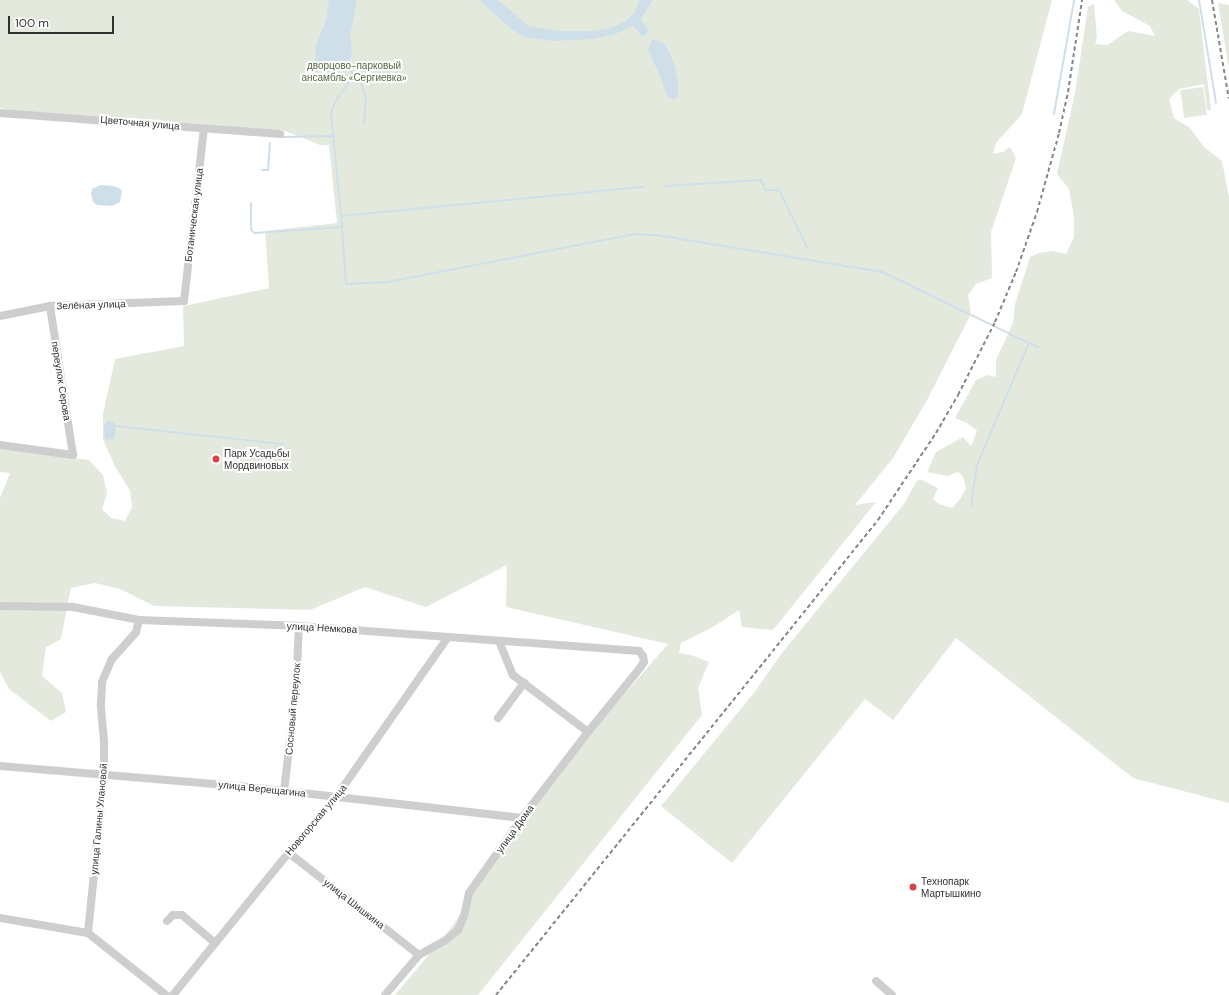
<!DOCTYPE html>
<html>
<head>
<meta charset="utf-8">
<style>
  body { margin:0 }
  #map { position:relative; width:1229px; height:995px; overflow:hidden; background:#fff; font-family:"DM Sans",sans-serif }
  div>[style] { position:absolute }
  .green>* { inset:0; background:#e4e9dd; transform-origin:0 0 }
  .water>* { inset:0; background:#cedfea }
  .stream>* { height:2px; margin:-1px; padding:0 1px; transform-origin:1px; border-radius:1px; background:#cedfea }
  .minor>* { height:8px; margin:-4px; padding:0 4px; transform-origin:4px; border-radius:4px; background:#cecece }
  .rail>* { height:2px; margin-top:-1px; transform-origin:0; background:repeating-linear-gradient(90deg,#868686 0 4px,transparent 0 7px) }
  .dots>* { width:11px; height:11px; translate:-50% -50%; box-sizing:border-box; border:2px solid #fff; border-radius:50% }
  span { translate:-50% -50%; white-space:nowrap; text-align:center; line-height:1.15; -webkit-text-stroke:4px #fff; paint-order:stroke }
  .park-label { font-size:10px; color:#546941 }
  .street-label { font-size:10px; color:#313131 }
  .poi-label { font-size:10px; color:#313131 }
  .left { translate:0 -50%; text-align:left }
  .scale { position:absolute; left:8px; top:16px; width:106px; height:18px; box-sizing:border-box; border:2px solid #313131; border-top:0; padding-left:5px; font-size:12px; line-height:14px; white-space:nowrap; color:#313131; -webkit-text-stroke:3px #fff; paint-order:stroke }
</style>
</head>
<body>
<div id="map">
  <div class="green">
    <div style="clip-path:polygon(0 0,1052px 0,1022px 114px,996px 143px,993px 154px,1003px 152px,1010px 147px,1016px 158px,991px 232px,992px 278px,976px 284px,968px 295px,971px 314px,926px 402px,893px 458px,855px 505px,876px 502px,773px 630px,742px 627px,739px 610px,713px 627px,681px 643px,679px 653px,691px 655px,709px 662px,698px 688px,702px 715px,478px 995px,395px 995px,451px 928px,542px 788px,668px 644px,506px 607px,507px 565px,426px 607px,365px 587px,310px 610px,154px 606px,120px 589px,95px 583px,71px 588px,61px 639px,46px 647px,42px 676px,62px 693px,66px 712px,51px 721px,9px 689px,0 672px,0 498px,10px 473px,0 472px,0 449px,89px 460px,103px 475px,107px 493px,102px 509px,111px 518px,125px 521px,132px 507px,130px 491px,115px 466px,103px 440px,103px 414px,115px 359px,184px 346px,183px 306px,269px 288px,265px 231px,337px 223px,329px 145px,320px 145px,280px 129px,280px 131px,163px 121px,162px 120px,21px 112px,0 108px)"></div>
    <div style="clip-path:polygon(1114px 0,1187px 0,1199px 9px,1211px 110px,1207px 110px,1204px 84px,1179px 89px,1169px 99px,1174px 118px,1190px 128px,1204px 147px,1222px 161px,1229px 197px,1229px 803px,1133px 778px,956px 638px,893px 720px,865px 699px,732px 863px,661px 806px,754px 693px,781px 654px,904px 504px,916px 482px,920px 479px,938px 488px,933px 499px,939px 504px,952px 508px,960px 499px,966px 488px,963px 477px,958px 472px,948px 476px,927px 472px,936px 452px,963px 437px,971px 446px,977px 431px,967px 423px,955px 418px,976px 380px,988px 375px,996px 377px,996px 360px,1013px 323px,1015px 304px,1030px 257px,1039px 253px,1053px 251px,1066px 254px,1074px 237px,1074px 217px,1069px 189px,1057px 174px,1075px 93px,1088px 7px,1094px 4px,1097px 37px,1095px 44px,1107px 45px,1128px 31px,1155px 36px,1150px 26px,1122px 11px)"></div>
    <div style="clip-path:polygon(1218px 3px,1229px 5px,1229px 68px,1227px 57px)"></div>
    <div style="left:1203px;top:87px;width:28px;height:23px;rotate:82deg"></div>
  </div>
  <div class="water">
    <div style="clip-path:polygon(329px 0,357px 0,350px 36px,352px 51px,349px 64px,343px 70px,329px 72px,321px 70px,315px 62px,316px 45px,326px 20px)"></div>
    <div style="clip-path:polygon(479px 0,498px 0,529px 26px,559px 31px,592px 31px,611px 28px,627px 20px,635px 12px,639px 0,653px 0,641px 19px,649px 31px,644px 36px,641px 35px,633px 26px,615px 34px,594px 39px,552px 41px,525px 37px,511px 29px)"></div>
    <div style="clip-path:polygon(652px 40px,658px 40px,666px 45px,674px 63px,678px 80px,678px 96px,673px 100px,667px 96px,660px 76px,648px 50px)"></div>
    <div style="clip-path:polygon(101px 185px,113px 186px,119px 188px,122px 191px,120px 202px,112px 206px,97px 205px,93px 202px,91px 194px,92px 189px)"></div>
    <div style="clip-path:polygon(108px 421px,114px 422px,116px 426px,115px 436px,113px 440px,105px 439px,104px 425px)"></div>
  </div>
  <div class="stream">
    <div style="left:1199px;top:0;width:104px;rotate:80.6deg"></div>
    <div style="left:354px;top:75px;width:8px;rotate:40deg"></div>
    <div style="left:360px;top:80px;width:18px;rotate:71deg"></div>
    <div style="left:366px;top:97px;width:27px;rotate:94deg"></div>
    <div style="left:1054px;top:114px;width:116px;rotate:-80deg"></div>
    <div style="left:281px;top:137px;width:52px;rotate:-1.1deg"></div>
    <div style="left:262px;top:170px;width:6px"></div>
    <div style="left:268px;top:170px;width:27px;rotate:-86deg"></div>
    <div style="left:666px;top:186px;width:95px;rotate:-3.6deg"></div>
    <div style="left:761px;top:180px;width:11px;rotate:68deg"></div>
    <div style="left:765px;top:190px;width:14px"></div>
    <div style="left:779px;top:190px;width:64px;rotate:63.8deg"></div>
    <div style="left:251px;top:203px;width:26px;rotate:90deg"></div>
    <div style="left:251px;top:229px;width:5px;rotate:53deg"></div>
    <div style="left:254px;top:233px;width:88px;rotate:-3.9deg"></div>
    <div style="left:342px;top:227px;width:115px;rotate:-95.5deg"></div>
    <div style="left:331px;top:113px;width:12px;rotate:-70deg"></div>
    <div style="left:335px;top:102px;width:33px;rotate:-55deg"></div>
    <div style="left:354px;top:75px;width:11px;rotate:-135deg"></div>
    <div style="left:341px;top:216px;width:304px;rotate:-5.5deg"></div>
    <div style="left:342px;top:227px;width:57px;rotate:86deg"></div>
    <div style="left:346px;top:284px;width:42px;rotate:-2.7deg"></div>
    <div style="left:388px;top:282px;width:251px;rotate:-11deg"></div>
    <div style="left:634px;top:234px;width:22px;rotate:3deg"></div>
    <div style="left:656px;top:235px;width:93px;rotate:9.3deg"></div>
    <div style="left:748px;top:250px;width:136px;rotate:9.3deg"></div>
    <div style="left:882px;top:272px;width:17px;rotate:25deg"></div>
    <div style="left:897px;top:279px;width:147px;rotate:25.9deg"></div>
    <div style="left:1029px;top:343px;width:133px;rotate:113.1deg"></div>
    <div style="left:977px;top:465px;width:41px;rotate:98.3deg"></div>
    <div style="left:1029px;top:343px;width:10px;rotate:24deg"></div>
    <div style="left:116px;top:426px;width:168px;rotate:6.2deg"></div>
  </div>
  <div class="minor">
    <div style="left:0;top:113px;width:281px;rotate:4.3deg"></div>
    <div style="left:0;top:316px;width:51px;rotate:-11.3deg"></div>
    <div style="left:50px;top:306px;width:134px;rotate:-2.1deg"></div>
    <div style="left:184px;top:301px;width:173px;rotate:-83.4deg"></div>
    <div style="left:0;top:445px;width:74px;rotate:7.8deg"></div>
    <div style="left:73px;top:455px;width:151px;rotate:-98.8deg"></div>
    <div style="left:0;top:606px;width:73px;rotate:0.8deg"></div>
    <div style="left:73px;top:607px;width:67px;rotate:11.1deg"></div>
    <div style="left:139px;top:620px;width:160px;rotate:2.1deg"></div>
    <div style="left:299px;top:626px;width:341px;rotate:4.2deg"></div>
    <div style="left:639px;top:651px;width:6px;rotate:51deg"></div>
    <div style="left:643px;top:656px;width:6px;rotate:81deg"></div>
    <div style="left:644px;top:662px;width:7px;rotate:124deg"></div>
    <div style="left:640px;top:668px;width:82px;rotate:129.1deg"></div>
    <div style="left:588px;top:732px;width:108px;rotate:127.5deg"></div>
    <div style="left:522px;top:818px;width:92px;rotate:125.2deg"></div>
    <div style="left:469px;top:893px;width:24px;rotate:102deg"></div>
    <div style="left:464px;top:916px;width:15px;rotate:113deg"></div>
    <div style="left:458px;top:930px;width:16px;rotate:140deg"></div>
    <div style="left:446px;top:940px;width:31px;rotate:151deg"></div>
    <div style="left:419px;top:955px;width:52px;rotate:130.4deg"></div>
    <div style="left:499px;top:641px;width:37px;rotate:68deg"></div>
    <div style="left:513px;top:675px;width:94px;rotate:37.2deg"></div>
    <div style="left:498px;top:718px;width:44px;rotate:-53.4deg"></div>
    <div style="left:0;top:766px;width:251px;rotate:4.8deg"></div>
    <div style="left:250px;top:787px;width:274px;rotate:6.5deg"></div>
    <div style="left:284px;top:791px;width:101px;rotate:-83.2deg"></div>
    <div style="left:296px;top:691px;width:65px;rotate:-87.4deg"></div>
    <div style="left:289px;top:853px;width:165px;rotate:38.1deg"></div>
    <div style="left:0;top:918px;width:89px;rotate:9.7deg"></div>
    <div style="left:88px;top:933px;width:100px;rotate:38.5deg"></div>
    <div style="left:167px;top:921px;width:8px;rotate:-45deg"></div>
    <div style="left:173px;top:915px;width:9px"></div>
    <div style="left:182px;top:915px;width:43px;rotate:40.3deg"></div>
    <div style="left:88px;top:933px;width:159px;rotate:-84.2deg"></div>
    <div style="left:104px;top:775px;width:33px;rotate:-90deg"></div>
    <div style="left:104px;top:742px;width:38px;rotate:-95deg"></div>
    <div style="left:101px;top:704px;width:22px;rotate:-87deg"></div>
    <div style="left:102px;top:682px;width:25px;rotate:-67deg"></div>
    <div style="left:112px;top:659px;width:36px;rotate:-48deg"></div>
    <div style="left:136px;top:632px;width:12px;rotate:-76deg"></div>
    <div style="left:876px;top:981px;width:21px;rotate:41deg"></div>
    <div style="left:173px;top:995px;width:171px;rotate:-50.9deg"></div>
    <div style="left:281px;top:862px;width:85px;rotate:-49.8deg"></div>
    <div style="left:336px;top:797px;width:195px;rotate:-55deg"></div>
  </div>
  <div class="rail">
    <div style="left:1212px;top:0;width:100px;rotate:80.3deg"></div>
    <div style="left:496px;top:995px;width:610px;rotate:-51.19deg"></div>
    <div style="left:878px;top:520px;width:105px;rotate:-56.3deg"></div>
    <div style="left:936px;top:433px;width:44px;rotate:-59.9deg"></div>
    <div style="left:958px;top:395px;width:82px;rotate:-63.1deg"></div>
    <div style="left:995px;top:322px;width:54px;rotate:-67.2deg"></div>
    <div style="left:1016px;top:272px;width:64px;rotate:-70.7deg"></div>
    <div style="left:1037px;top:212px;width:82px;rotate:-74.4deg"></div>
    <div style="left:1059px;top:133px;width:42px;rotate:-77.6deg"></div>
    <div style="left:1068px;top:92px;width:93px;rotate:-81.3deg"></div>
  </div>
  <div class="dots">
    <div style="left:216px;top:459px;background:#d9424d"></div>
    <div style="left:913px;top:887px;background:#d9424d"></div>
  </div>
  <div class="park-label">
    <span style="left:354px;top:71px">дворцово-парковый<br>ансамбль «Сергиевка»</span>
  </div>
  <div class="street-label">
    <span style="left:140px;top:123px;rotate:5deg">Цветочная улица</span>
    <span style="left:194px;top:215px;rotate:-83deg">Ботаническая улица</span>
    <span style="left:91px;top:305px;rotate:-2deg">Зелёная улица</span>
    <span style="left:61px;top:381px;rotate:81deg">переулок Серова</span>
    <span style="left:322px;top:628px;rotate:3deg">улица Немкова</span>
    <span style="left:293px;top:709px;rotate:-85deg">Сосновый переулок</span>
    <span style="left:262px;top:789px;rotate:6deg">улица Верещагина</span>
    <span style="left:99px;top:819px;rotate:-85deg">улица Галины Улановой</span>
    <span style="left:316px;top:820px;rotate:-50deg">Новогорская улица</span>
    <span style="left:515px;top:829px;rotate:-54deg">улица Дюма</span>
    <span style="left:354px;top:904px;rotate:38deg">улица Шишкина</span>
  </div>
  <div class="poi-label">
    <span class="left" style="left:224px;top:459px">Парк Усадьбы<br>Мордвиновых</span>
    <span class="left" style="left:921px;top:887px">Технопарк<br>Мартышкино</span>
  </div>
  <div class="scale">100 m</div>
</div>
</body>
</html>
